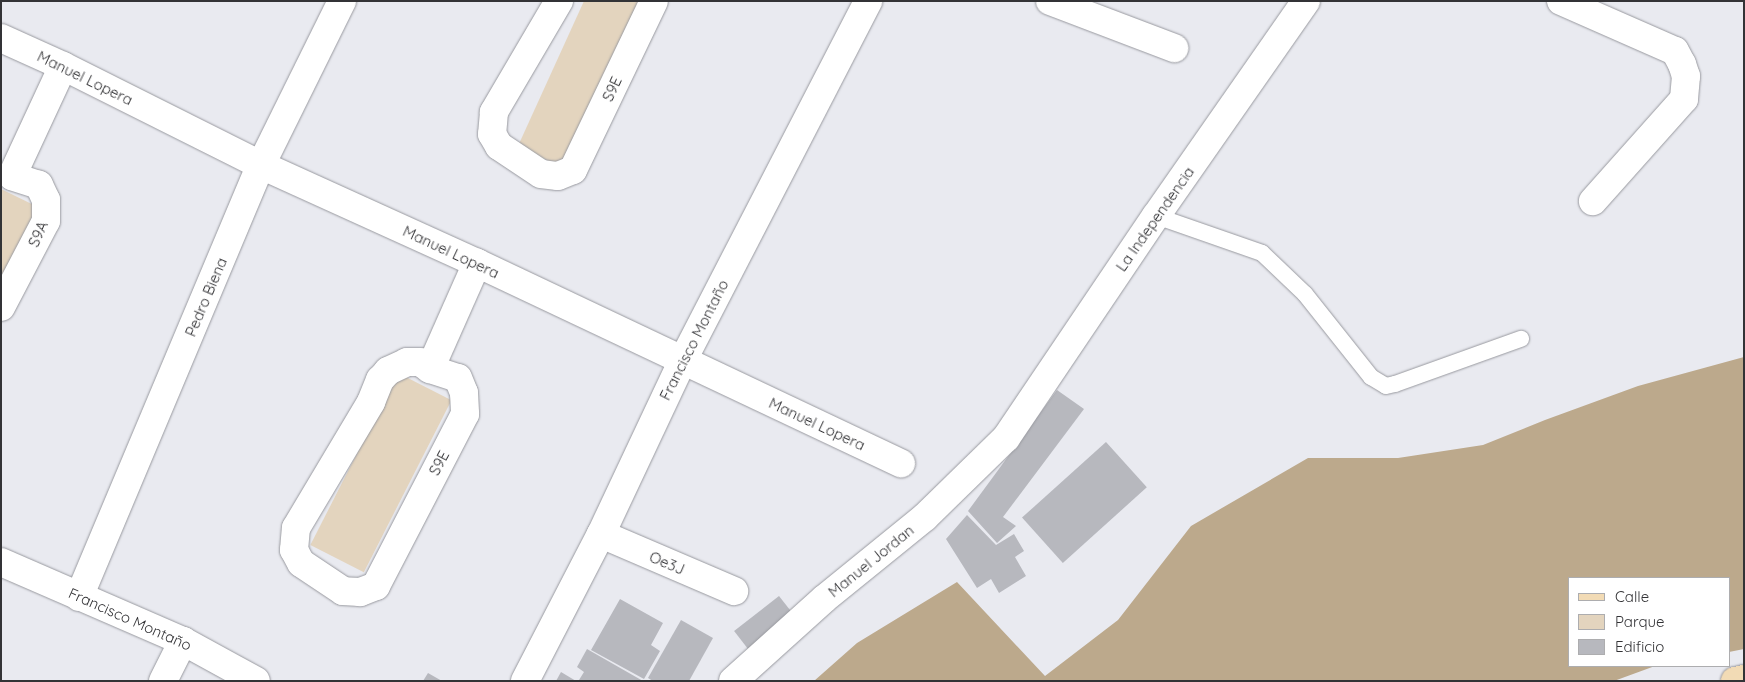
<!DOCTYPE html>
<html>
<head>
<meta charset="utf-8">
<style>
  body { margin:0 }
  #map { position:relative; width:1745px; height:682px; overflow:hidden; background:#e9eaf0; font-family:Quicksand,sans-serif }
  div>[style] { position:absolute }
  .green>* { inset:0; background:#e3d4be; transform-origin:0 0 }
  .forest>* { inset:0; background:#bca98c }
  .building>* { inset:0; background:#b7b8be; transform-origin:0 0 }
  .roads { filter:drop-shadow(0 0 1px #98999f) drop-shadow(0 0 1px #98999f) }
  .lane>* { height:16px; margin:-8px; padding:0 8px; transform-origin:8px; border-radius:8px; background:#fff }
  .street>* { height:28px; margin:-14px; padding:0 14px; transform-origin:14px; border-radius:14px; background:#fff }
  .primary>* { height:28px; margin:-14px; padding:0 14px; transform-origin:14px; border-radius:14px; background:#f2dbb5 }
  span { translate:-50% -50%; white-space:nowrap; text-align:center; line-height:1.15; -webkit-text-stroke:5px #fff; paint-order:stroke }
  .street-label { font-size:15px; color:#333336 }
  .frame { position:absolute; inset:0; border:2px solid #333336; pointer-events:none }
  .legend { position:absolute; left:1568px; top:577px; width:162px; height:90px; box-sizing:border-box; background:#fff; border:1px solid #adadaf; margin:0; padding:6px 9px; list-style:none; font-size:15px; color:#333336 }
  .legend li { display:flex; align-items:center; gap:10px; height:25px }
  .legend b { width:25px; border:1px solid #adadaf }
</style>
</head>
<body>
<div id="map">
  <div class="green">
    <div style="clip-path:polygon(584px 1px,651px 1px,565px 169px,518px 146px)"></div>
    <div style="clip-path:polygon(1px 189px,42px 209px,1px 290px)"></div>
    <div style="left:398px;top:373px;width:60px;height:193px;rotate:27deg"></div>
  </div>
  <div class="forest">
    <div style="clip-path:polygon(1744px 357px,1744px 649px,1729px 652px,1729px 578px,1569px 578px,1569px 666px,1655px 666px,1614px 681px,814px 681px,857px 643px,957px 582px,1045px 676px,1118px 620px,1191px 526px,1308px 458px,1398px 458px,1483px 445px,1545px 420px,1638px 386px)"></div>
  </div>
  <div class="building">
    <div style="clip-path:polygon(1057px 390px,1084px 409px,1003px 517px,1016px 526px,997px 543px,968px 511px)"></div>
    <div style="left:1106px;top:442px;width:61px;height:113px;rotate:48deg"></div>
    <div style="clip-path:polygon(967px 515px,996px 545px,1014px 534px,1024px 551px,1015px 557px,1026px 576px,999px 593px,991px 579px,977px 588px,946px 539px)"></div>
    <div style="left:779px;top:596px;width:23px;height:57px;rotate:52deg"></div>
    <div style="clip-path:polygon(620px 599px,663px 623px,651px 645px,660px 651px,644px 679px,591px 650px)"></div>
    <div style="clip-path:polygon(681px 620px,713px 638px,689px 681px,653px 681px,648px 678px)"></div>
    <div style="clip-path:polygon(587px 649px,643px 681px,579px 680px,584px 672px,577px 667px)"></div>
    <div style="clip-path:polygon(561px 672px,576px 681px,556px 681px)"></div>
    <div style="clip-path:polygon(428px 673px,442px 681px,423px 681px)"></div>
  </div>
  <div class="roads">
    <div class="lane">
      <div style="left:1156px;top:216px;width:112px;rotate:19.2deg"></div>
      <div style="left:1262px;top:253px;width:59px;rotate:43.6deg"></div>
      <div style="left:1305px;top:294px;width:106px;rotate:51.5deg"></div>
      <div style="left:1371px;top:377px;width:17px;rotate:31deg"></div>
      <div style="left:1386px;top:386px;width:9px;rotate:-13deg"></div>
      <div style="left:1395px;top:384px;width:134px;rotate:-19.7deg"></div>
    </div>
    <div class="street">
      <div style="left:559px;top:1px;width:129px;rotate:120.4deg"></div>
      <div style="left:494px;top:112px;width:22px;rotate:95deg"></div>
      <div style="left:492px;top:134px;width:14px;rotate:60deg"></div>
      <div style="left:499px;top:146px;width:50px;rotate:33.7deg"></div>
      <div style="left:541px;top:174px;width:17px;rotate:7deg"></div>
      <div style="left:558px;top:176px;width:16px;rotate:-22deg"></div>
      <div style="left:573px;top:170px;width:187px;rotate:-64.4deg"></div>
      <div style="left:1050px;top:1px;width:133px;rotate:20.8deg"></div>
      <div style="left:1561px;top:1px;width:124px;rotate:23.7deg"></div>
      <div style="left:1675px;top:51px;width:15px;rotate:62deg"></div>
      <div style="left:1682px;top:64px;width:13px;rotate:72deg"></div>
      <div style="left:1686px;top:76px;width:23px;rotate:95deg"></div>
      <div style="left:1684px;top:99px;width:137px;rotate:131.7deg"></div>
      <div style="left:1px;top:38px;width:68px;rotate:24.3deg"></div>
      <div style="left:63px;top:66px;width:221px;rotate:26.6deg"></div>
      <div style="left:261px;top:165px;width:237px;rotate:24.4deg"></div>
      <div style="left:477px;top:263px;width:469px;rotate:25.3deg"></div>
      <div style="left:1px;top:307px;width:97px;rotate:-62.4deg"></div>
      <div style="left:46px;top:221px;width:21px;rotate:-90deg"></div>
      <div style="left:46px;top:200px;width:17px;rotate:-115deg"></div>
      <div style="left:39px;top:185px;width:28px;rotate:-162deg"></div>
      <div style="left:12px;top:176px;width:121px;rotate:-65.1deg"></div>
      <div style="left:407px;top:362px;width:13px"></div>
      <div style="left:420px;top:362px;width:12px;rotate:35deg"></div>
      <div style="left:430px;top:369px;width:29px;rotate:18deg"></div>
      <div style="left:458px;top:378px;width:16px;rotate:68deg"></div>
      <div style="left:464px;top:393px;width:21px;rotate:87deg"></div>
      <div style="left:465px;top:414px;width:194px;rotate:117.4deg"></div>
      <div style="left:376px;top:586px;width:17px;rotate:159deg"></div>
      <div style="left:360px;top:592px;width:17px;rotate:-177deg"></div>
      <div style="left:343px;top:591px;width:50px;rotate:-146.3deg"></div>
      <div style="left:301px;top:563px;width:15px;rotate:-118deg"></div>
      <div style="left:294px;top:550px;width:22px;rotate:-85deg"></div>
      <div style="left:296px;top:528px;width:147px;rotate:-59.2deg"></div>
      <div style="left:371px;top:402px;width:24px;rotate:-68deg"></div>
      <div style="left:380px;top:380px;width:12px;rotate:-48deg"></div>
      <div style="left:388px;top:371px;width:21px;rotate:-25deg"></div>
      <div style="left:430px;top:369px;width:116px;rotate:-66.1deg"></div>
      <div style="left:601px;top:534px;width:145px;rotate:23.2deg"></div>
      <div style="left:1px;top:562px;width:198px;rotate:23.5deg"></div>
      <div style="left:183px;top:641px;width:83px;rotate:28.7deg"></div>
      <div style="left:79px;top:597px;width:469px;rotate:-67.2deg"></div>
      <div style="left:261px;top:165px;width:183px;rotate:-63.7deg"></div>
      <div style="left:163px;top:681px;width:45px;rotate:-63.4deg"></div>
      <div style="left:525px;top:681px;width:165px;rotate:-62.7deg"></div>
      <div style="left:601px;top:534px;width:192px;rotate:-64.8deg"></div>
      <div style="left:683px;top:360px;width:404px;rotate:-62.7deg"></div>
      <div style="left:733px;top:681px;width:122px;rotate:-42deg"></div>
      <div style="left:824px;top:599px;width:130px;rotate:-39.1deg"></div>
      <div style="left:925px;top:517px;width:113px;rotate:-44.3deg"></div>
      <div style="left:1006px;top:438px;width:268px;rotate:-56deg"></div>
      <div style="left:1156px;top:216px;width:262px;rotate:-55.1deg"></div>
    </div>
    <div class="primary">
      <div style="left:1735px;top:681px;width:9px;rotate:-13deg"></div>
    </div>
  </div>
  <div class="street-label">
    <span style="left:85px;top:78px;rotate:26deg">Manuel Lopera</span>
    <span style="left:612px;top:89px;rotate:-65deg">S9E</span>
    <span style="left:1155px;top:219px;rotate:-55deg">La Independencia</span>
    <span style="left:38px;top:234px;rotate:-66deg">S9A</span>
    <span style="left:451px;top:252px;rotate:25deg">Manuel Lopera</span>
    <span style="left:206px;top:297px;rotate:-67deg">Pedro Biena</span>
    <span style="left:694px;top:340px;rotate:-63deg">Francisco Montaño</span>
    <span style="left:817px;top:424px;rotate:25deg">Manuel Lopera</span>
    <span style="left:439px;top:463px;rotate:-62deg">S9E</span>
    <span style="left:871px;top:561px;rotate:-39deg">Manuel Jordan</span>
    <span style="left:667px;top:563px;rotate:23deg">Oe3J</span>
    <span style="left:130px;top:619px;rotate:24deg">Francisco Montaño</span>
  </div>
  <div class="frame"></div>
  <ul class="legend">
  <li><b style="height:6px;background:#f2dbb5"></b>Calle</li>
  <li><b style="height:14px;background:#e3d4be"></b>Parque</li>
  <li><b style="height:14px;background:#b7b8be"></b>Edificio</li>
  </ul>
</div>
</body>
</html>
